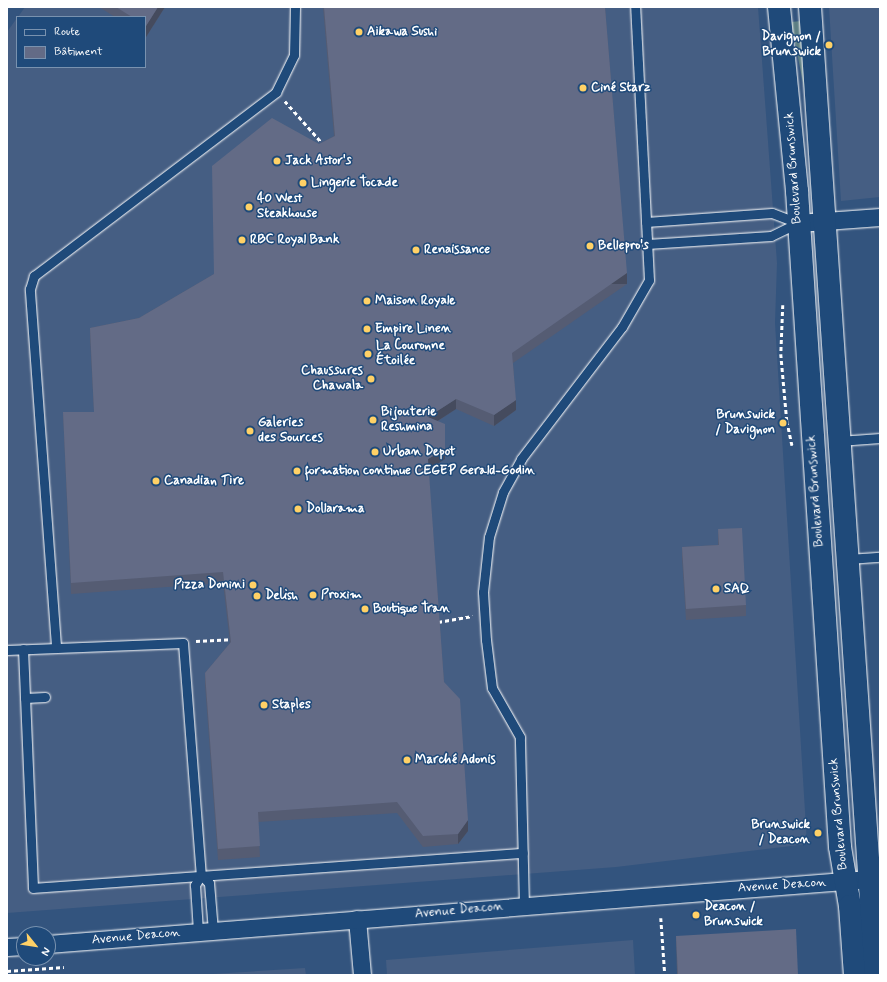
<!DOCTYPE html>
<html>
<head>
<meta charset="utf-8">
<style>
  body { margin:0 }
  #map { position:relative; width:887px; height:982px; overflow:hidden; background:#33547e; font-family:Mynerve,sans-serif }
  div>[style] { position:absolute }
  .built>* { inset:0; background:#455e83 }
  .green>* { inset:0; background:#5c7e83 }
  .path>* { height:2.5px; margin-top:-1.25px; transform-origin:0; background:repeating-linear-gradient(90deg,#fff 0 4px,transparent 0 7px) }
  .roads { filter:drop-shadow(0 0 1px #fff) drop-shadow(0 0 1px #fff) }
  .service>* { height:9px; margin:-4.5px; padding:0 4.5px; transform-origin:4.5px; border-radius:4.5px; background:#1f4a7a }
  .minor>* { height:17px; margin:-8.5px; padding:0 8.5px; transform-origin:8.5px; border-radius:8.5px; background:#1f4a7a }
  .tertiary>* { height:22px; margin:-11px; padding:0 11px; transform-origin:11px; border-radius:11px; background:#1f4a7a }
  .wall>* { inset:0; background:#555c73 }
  .shaded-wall>* { inset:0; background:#454b5e; transform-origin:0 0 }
  .building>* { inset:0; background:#636b86 }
  .dots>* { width:11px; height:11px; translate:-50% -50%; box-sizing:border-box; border:2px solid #1f4a7a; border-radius:50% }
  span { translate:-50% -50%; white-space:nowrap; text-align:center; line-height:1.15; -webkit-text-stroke:3px #1f4a7a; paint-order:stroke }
  .poi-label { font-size:13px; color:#fff; font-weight:700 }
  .left { translate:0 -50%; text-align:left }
  .right { translate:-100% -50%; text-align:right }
  .street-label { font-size:13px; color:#fff }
  .frame { position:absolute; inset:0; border:8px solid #fff; pointer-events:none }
  .legend { position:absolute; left:16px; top:16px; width:130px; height:52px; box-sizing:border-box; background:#1f4a7a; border:1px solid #7992af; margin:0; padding:5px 7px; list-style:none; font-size:12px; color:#fff }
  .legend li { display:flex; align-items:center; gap:8px; height:20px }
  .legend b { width:20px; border:1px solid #7992af }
  .north { position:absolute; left:16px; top:926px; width:40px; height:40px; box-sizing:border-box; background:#1f4a7a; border:1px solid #7992af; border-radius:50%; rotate:120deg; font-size:11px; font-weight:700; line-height:16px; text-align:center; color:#fff }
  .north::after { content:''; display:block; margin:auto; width:14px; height:18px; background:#ffd166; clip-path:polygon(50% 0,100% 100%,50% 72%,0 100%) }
</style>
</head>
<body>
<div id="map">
  <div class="built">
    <div style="clip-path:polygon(25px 7px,758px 7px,777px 263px,775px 323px,807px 844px,616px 867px,7px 913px,7px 32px,17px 18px,17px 67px,145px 67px,145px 17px,18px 17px)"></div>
    <div style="clip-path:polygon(829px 7px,880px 7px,880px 197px,841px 201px)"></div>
    <div style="clip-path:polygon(633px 940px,635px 975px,387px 975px,386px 960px)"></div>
    <div style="clip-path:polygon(305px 968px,306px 975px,197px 975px)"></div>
  </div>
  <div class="green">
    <div style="clip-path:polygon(801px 21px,807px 103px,791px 22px)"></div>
  </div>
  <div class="path">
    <div style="left:285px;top:101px;width:57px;rotate:48.5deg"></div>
    <div style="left:783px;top:305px;width:49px;rotate:92.3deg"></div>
    <div style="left:781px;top:354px;width:67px;rotate:84.9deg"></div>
    <div style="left:787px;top:421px;width:25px;rotate:78deg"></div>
    <div style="left:438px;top:622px;width:35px;rotate:-10deg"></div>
    <div style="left:196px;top:641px;width:35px;rotate:-3deg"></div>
    <div style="left:661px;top:918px;width:57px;rotate:86deg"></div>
    <div style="left:7px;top:971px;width:57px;rotate:-4deg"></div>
  </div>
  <div class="roads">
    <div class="service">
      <div style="left:646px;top:222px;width:126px;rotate:-4.1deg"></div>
      <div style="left:772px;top:213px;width:28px;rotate:21deg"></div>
      <div style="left:647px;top:244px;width:124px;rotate:-3.7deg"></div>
      <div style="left:771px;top:236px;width:30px;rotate:-26deg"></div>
      <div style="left:839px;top:441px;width:41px;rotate:-4.2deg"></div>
      <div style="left:848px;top:559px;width:32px;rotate:-4deg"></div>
      <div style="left:56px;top:646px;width:358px;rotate:-94.2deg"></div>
      <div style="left:30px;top:289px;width:14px;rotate:-73deg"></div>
      <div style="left:34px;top:276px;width:304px;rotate:-37.2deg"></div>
      <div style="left:276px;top:92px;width:41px;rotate:-64.1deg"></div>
      <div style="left:294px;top:55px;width:48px;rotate:-88.8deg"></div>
      <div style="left:23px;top:649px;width:239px;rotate:87.6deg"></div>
      <div style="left:33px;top:888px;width:491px;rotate:-4.1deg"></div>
      <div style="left:7px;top:650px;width:176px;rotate:-2.3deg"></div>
      <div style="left:183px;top:643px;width:233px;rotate:85.6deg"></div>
      <div style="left:201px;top:875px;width:12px;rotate:121deg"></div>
      <div style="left:195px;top:885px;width:47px;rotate:86.3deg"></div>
      <div style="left:25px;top:698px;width:20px;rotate:-3deg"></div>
      <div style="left:201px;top:875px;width:11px;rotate:45deg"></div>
      <div style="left:209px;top:883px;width:48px;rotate:85.2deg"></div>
      <div style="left:524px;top:906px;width:169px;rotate:-91.4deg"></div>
      <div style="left:520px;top:737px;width:56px;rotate:-119.7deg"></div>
      <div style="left:492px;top:688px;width:48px;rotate:-97.1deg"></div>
      <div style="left:486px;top:640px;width:48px;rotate:-93.6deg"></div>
      <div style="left:483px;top:592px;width:55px;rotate:-83.8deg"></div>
      <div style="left:489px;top:537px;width:47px;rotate:-72.7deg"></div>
      <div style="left:503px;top:492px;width:38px;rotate:-61deg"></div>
      <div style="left:521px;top:459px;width:166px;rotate:-52.6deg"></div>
      <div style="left:622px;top:327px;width:54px;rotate:-60.1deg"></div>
      <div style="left:649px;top:280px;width:273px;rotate:-92.9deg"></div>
    </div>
    <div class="minor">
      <div style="left:798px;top:223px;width:82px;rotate:-4.2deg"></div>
      <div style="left:357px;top:919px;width:56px;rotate:84.9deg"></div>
      <div style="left:48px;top:944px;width:824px;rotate:-4.53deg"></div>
      <div style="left:7px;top:947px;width:17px;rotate:-3deg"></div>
    </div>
    <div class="tertiary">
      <div style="left:779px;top:7px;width:185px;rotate:84.4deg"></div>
      <div style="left:797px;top:191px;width:657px;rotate:86.25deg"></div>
      <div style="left:840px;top:847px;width:60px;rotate:80.4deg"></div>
      <div style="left:850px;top:906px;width:69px;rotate:85.9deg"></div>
      <div style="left:810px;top:7px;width:970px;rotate:86.1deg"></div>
    </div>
  </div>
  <div class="wall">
    <div style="clip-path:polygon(99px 7px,165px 7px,146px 37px,145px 36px,145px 17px,115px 17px)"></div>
    <div style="clip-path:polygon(323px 7px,605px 7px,627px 284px,513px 363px,516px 410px,494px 426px,456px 409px,438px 421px,445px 459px,428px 469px,444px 682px,468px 831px,458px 844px,423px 847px,397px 813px,258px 822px,260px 857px,218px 860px,205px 684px,205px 673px,230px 643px,223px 583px,71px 594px,63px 412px,94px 412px,90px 339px,90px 328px,139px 318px,214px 274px,319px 144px,334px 136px)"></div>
    <div style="clip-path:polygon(718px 529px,746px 605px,746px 616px,686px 620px,682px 558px,682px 547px,718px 545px)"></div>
    <div style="clip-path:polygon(676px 936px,798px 975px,677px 975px)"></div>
  </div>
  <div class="shaded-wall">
    <div style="clip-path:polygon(158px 7px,165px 7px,146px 37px,146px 26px)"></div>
    <div style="left:627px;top:273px;width:11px;height:140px;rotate:90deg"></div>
    <div style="clip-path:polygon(456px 399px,456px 409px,428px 427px,428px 417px)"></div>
    <div style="clip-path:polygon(516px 400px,516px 410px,494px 426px,494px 415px)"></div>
    <div style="clip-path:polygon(445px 449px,445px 459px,428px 470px,428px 459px)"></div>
    <div style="clip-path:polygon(468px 820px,468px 831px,458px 844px,458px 834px)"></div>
  </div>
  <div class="building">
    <div style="clip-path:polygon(116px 7px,158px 7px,146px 26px,145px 26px,145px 17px,132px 17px)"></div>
    <div style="clip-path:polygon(324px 7px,605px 7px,627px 273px,512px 353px,516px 400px,494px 415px,456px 399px,428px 417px,445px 424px,445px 449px,428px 459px,444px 682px,460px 699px,468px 820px,458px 834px,423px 836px,397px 802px,258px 812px,260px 846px,218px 849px,205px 673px,231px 642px,223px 572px,71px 583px,63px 412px,94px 412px,90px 328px,139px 318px,214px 274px,212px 166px,272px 118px,319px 144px,335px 136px)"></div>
    <div style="clip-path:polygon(742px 528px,746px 605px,686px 609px,682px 547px,719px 545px,718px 529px)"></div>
    <div style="clip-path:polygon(796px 929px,798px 975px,678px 975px,676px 936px)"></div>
    <div style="clip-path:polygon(614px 974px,614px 975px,596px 975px)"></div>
  </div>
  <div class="dots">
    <div style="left:359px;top:32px;background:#ffd166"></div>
    <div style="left:829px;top:45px;background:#ffd166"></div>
    <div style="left:583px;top:88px;background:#ffd166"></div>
    <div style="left:277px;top:161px;background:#ffd166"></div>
    <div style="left:303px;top:183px;background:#ffd166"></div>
    <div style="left:249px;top:207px;background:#ffd166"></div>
    <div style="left:242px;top:240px;background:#ffd166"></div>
    <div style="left:590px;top:246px;background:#ffd166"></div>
    <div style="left:416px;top:250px;background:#ffd166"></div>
    <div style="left:367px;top:301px;background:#ffd166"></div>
    <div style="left:367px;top:329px;background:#ffd166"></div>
    <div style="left:368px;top:354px;background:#ffd166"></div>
    <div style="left:371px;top:379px;background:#ffd166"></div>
    <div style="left:373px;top:420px;background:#ffd166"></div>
    <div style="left:783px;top:423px;background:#ffd166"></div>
    <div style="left:250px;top:431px;background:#ffd166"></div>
    <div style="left:375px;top:452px;background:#ffd166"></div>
    <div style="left:297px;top:471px;background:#ffd166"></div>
    <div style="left:156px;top:481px;background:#ffd166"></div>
    <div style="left:298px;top:509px;background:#ffd166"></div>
    <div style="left:253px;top:585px;background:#ffd166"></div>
    <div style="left:716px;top:589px;background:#ffd166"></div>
    <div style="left:313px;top:595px;background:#ffd166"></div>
    <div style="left:257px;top:596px;background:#ffd166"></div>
    <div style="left:365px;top:609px;background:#ffd166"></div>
    <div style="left:264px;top:705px;background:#ffd166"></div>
    <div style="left:407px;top:760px;background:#ffd166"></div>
    <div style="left:818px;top:833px;background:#ffd166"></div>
    <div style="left:696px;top:915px;background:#ffd166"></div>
  </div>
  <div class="poi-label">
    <span class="left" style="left:367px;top:32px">Aikawa Sushi</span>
    <span class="right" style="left:821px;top:45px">Davignon /<br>Brunswick</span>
    <span class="left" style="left:591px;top:88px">Ciné Starz</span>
    <span class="left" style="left:285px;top:161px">Jack Astor's</span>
    <span class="left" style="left:311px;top:183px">Lingerie Tocade</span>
    <span class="left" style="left:257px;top:207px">40 West<br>Steakhouse</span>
    <span class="left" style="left:250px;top:240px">RBC Royal Bank</span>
    <span class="left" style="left:598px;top:246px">Bellepro's</span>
    <span class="left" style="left:424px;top:250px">Renaissance</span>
    <span class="left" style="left:375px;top:301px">Maison Royale</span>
    <span class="left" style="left:375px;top:329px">Empire Linen</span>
    <span class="left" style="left:376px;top:354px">La Couronne<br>Étoilée</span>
    <span class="right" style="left:363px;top:379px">Chaussures<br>Chawala</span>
    <span class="left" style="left:381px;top:420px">Bijouterie<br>Reshmina</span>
    <span class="right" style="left:775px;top:423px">Brunswick<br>/ Davignon</span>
    <span class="left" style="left:258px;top:431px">Galeries<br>des Sources</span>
    <span class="left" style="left:383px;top:452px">Urban Depot</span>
    <span class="left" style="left:305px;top:471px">formation continue CEGEP Gerald-Godin</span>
    <span class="left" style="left:164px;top:481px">Canadian Tire</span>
    <span class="left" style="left:306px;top:509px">Dollarama</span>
    <span class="right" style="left:245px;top:585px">Pizza Donini</span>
    <span class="left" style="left:724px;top:589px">SAQ</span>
    <span class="left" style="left:321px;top:595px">Proxim</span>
    <span class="left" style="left:265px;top:596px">Delish</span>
    <span class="left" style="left:373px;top:609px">Boutique Tran</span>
    <span class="left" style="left:272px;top:705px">Staples</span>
    <span class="left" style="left:415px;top:760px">Marché Adonis</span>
    <span class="right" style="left:810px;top:833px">Brunswick<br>/ Deacon</span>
    <span class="left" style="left:704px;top:915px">Deacon /<br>Brunswick</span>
  </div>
  <div class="street-label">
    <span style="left:794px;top:168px;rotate:-94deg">Boulevard Brunswick</span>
    <span style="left:816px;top:491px;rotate:-94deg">Boulevard Brunswick</span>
    <span style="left:839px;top:814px;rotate:-95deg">Boulevard Brunswick</span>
    <span style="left:782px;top:886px;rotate:-4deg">Avenue Deacon</span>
    <span style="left:459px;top:911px;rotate:-5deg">Avenue Deacon</span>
    <span style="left:136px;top:937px;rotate:-5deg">Avenue Deacon</span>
  </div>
  <div class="frame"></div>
  <ul class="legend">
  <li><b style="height:5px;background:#1f4a7a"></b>Route</li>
  <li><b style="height:11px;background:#636b86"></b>Bâtiment</li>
  </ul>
  <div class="north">N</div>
</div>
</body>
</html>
